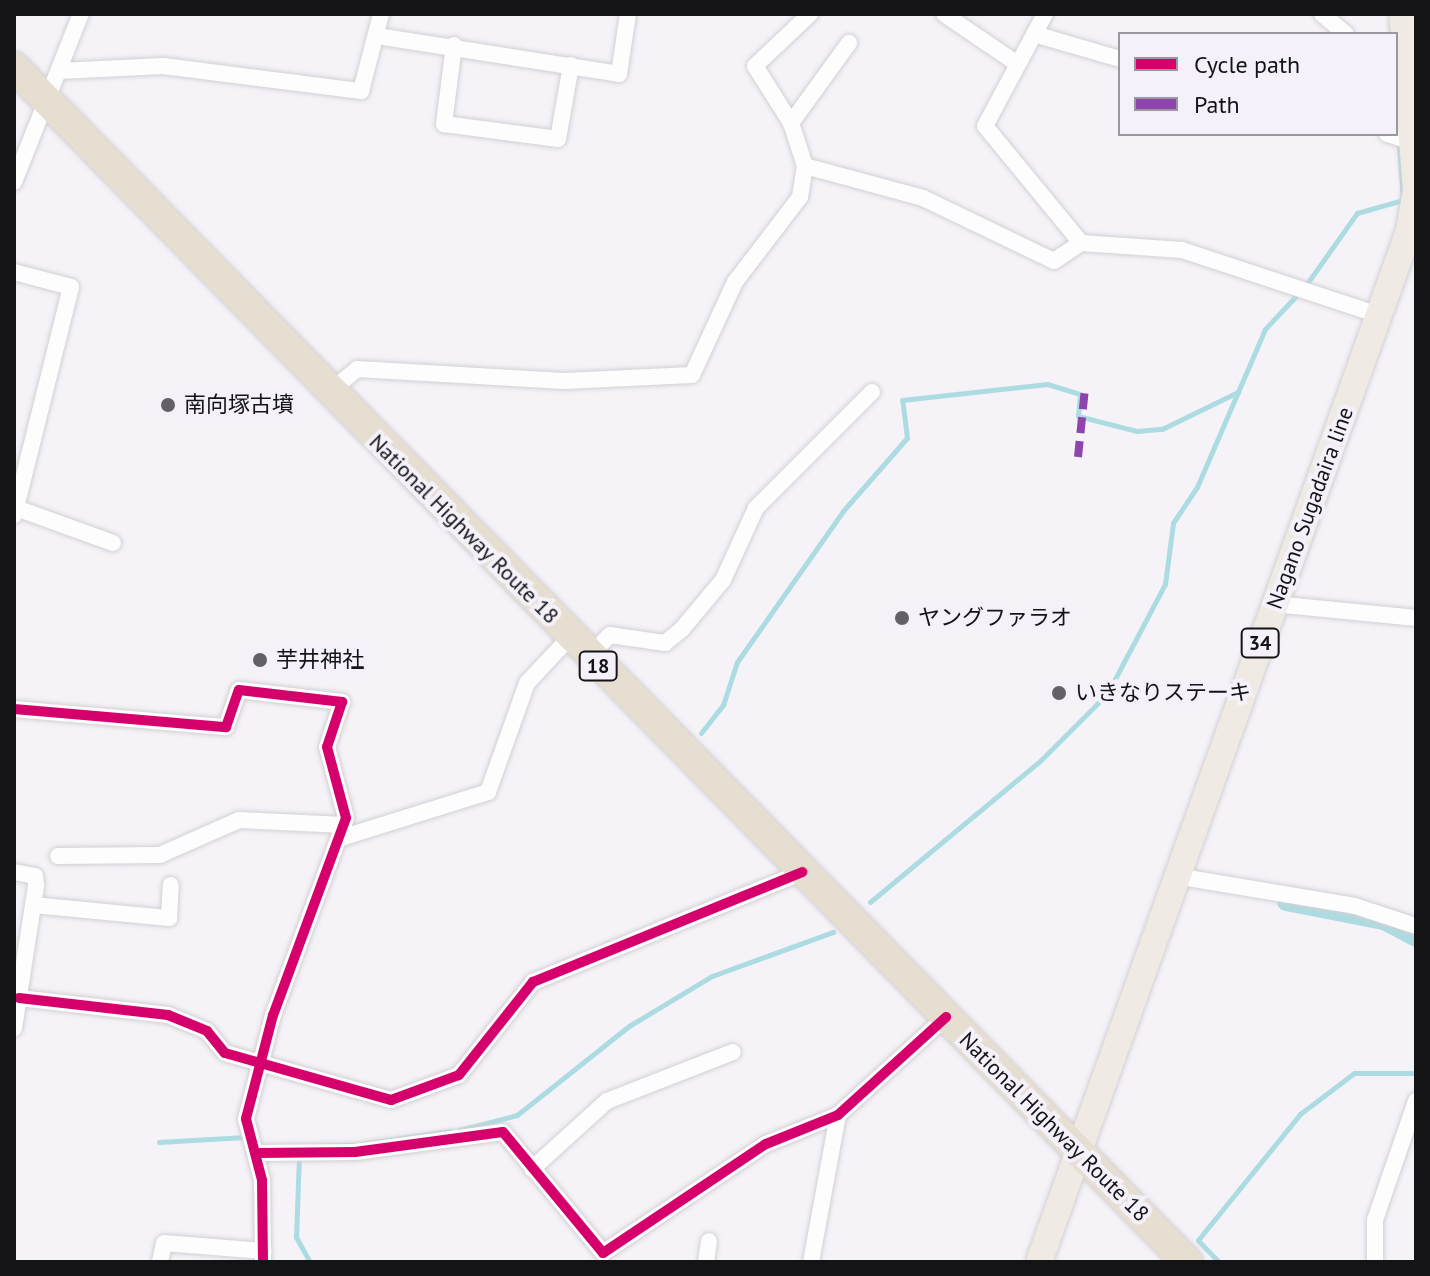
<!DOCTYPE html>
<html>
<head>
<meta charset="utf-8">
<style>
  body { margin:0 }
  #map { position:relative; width:1430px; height:1276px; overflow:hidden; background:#f5f3f8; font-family:"PT Sans","Noto Sans JP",sans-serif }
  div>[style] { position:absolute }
  .stream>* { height:5px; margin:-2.5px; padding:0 2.5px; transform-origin:2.5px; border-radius:2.5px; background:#acdce1 }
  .canal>* { height:18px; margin:-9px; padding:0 9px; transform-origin:9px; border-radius:9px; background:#acdce1 }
  .roads { filter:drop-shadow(0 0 2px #d2d0d4) drop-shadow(0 0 2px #d2d0d4) }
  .street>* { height:16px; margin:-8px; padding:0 8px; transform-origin:8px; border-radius:8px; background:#fefdfe }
  .primary>* { height:26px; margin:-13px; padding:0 13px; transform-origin:13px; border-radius:13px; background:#efeae3 }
  .highway>* { height:30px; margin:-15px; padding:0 15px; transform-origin:15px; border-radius:15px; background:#e6ded1 }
  .quiet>* { height:8px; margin-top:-4px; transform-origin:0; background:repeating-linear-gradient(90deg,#8e44ad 0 16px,transparent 0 24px) }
  .cycleway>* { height:10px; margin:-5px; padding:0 5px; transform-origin:5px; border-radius:5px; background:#d6006c }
  .dots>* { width:22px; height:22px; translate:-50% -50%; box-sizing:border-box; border:4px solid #f4f1fa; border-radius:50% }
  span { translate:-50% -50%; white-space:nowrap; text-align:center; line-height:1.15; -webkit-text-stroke:8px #f4f1fa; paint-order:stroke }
  .shield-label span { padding:2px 6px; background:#f4f1fa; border:2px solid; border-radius:6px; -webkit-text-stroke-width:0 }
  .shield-label { font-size:20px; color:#141316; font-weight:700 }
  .poi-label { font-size:22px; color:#141316 }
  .left { translate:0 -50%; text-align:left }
  .street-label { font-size:22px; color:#141316 }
  .frame { position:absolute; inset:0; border:16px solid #141316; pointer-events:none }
  .legend { position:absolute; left:1118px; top:32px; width:280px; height:104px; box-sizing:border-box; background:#f4f1fa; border:2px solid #9a989f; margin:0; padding:10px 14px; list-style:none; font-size:24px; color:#141316 }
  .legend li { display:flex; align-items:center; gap:16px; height:40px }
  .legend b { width:40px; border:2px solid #9a989f }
</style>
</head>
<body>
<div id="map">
  <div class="stream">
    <div style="left:1306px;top:285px;width:88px;rotate:-54.7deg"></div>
    <div style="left:1357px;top:213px;width:48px;rotate:-15.8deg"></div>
    <div style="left:1403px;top:200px;width:55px;rotate:-94.2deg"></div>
    <div style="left:701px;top:733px;width:36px;rotate:-52deg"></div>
    <div style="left:723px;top:705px;width:45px;rotate:-72deg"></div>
    <div style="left:737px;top:662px;width:184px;rotate:-54.9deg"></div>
    <div style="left:843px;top:511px;width:97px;rotate:-48.8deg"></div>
    <div style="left:907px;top:438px;width:38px;rotate:-97deg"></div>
    <div style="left:902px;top:400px;width:146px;rotate:-6.3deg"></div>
    <div style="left:1047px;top:384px;width:34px;rotate:17deg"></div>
    <div style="left:1080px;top:394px;width:22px;rotate:95deg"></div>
    <div style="left:1078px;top:416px;width:61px;rotate:14.3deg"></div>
    <div style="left:1137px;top:431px;width:25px;rotate:-5deg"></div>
    <div style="left:1162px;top:429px;width:85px;rotate:-26deg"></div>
    <div style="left:870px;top:902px;width:221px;rotate:-39.7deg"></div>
    <div style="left:1040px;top:761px;width:95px;rotate:-45deg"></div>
    <div style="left:1107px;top:694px;width:124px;rotate:-62.2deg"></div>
    <div style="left:1165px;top:584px;width:62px;rotate:-82.5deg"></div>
    <div style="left:1173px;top:523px;width:43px;rotate:-56.3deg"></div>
    <div style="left:1197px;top:487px;width:172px;rotate:-66.7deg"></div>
    <div style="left:1265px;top:329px;width:47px;rotate:-46.7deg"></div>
    <div style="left:460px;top:1130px;width:59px;rotate:-14.7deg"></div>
    <div style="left:517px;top:1115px;width:143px;rotate:-38.5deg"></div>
    <div style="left:629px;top:1026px;width:97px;rotate:-31.1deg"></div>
    <div style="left:712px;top:976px;width:129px;rotate:-20deg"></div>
    <div style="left:159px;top:1142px;width:86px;rotate:-3.3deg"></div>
    <div style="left:362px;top:1144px;width:89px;rotate:-8.4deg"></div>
    <div style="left:311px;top:1146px;width:41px;rotate:-1.4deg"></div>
    <div style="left:299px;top:1156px;width:81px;rotate:92.1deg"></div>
    <div style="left:296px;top:1237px;width:29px;rotate:61deg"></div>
    <div style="left:1219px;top:1262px;width:30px;rotate:-134deg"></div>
    <div style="left:1198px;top:1240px;width:162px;rotate:-51deg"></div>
    <div style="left:1300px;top:1114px;width:68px;rotate:-37.2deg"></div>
    <div style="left:1354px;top:1073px;width:62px"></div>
  </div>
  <div class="canal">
    <div style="left:1286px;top:902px;width:100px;rotate:11deg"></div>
    <div style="left:1384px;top:921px;width:36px;rotate:28deg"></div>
  </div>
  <div class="roads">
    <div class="street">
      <div style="left:944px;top:14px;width:87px;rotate:34.2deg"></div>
      <div style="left:1045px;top:14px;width:127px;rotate:118.2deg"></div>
      <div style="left:985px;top:126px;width:151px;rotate:50.6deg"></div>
      <div style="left:1322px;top:14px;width:31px;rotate:40deg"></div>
      <div style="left:1034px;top:34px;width:90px;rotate:16.2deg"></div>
      <div style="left:377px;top:36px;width:245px;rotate:8.9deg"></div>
      <div style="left:619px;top:74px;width:61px;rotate:-81.5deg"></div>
      <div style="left:454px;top:45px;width:80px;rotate:97.2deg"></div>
      <div style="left:444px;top:124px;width:115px;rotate:7.5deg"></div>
      <div style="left:558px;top:139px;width:75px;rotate:-80deg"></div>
      <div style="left:59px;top:71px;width:104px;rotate:-2.8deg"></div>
      <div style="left:163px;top:66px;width:200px;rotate:7.2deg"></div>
      <div style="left:361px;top:91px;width:80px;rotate:-75.4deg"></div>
      <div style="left:791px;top:123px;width:99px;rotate:-54.1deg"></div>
      <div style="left:1387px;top:134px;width:28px;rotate:17deg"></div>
      <div style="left:805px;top:166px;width:122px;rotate:15.2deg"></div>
      <div style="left:923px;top:198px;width:145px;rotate:25.7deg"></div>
      <div style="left:1054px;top:261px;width:32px;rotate:-34deg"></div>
      <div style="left:1081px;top:243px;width:101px;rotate:4deg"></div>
      <div style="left:1182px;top:250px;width:210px;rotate:18.3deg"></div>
      <div style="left:14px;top:182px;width:181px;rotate:-68.3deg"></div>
      <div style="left:14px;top:272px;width:59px;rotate:14.7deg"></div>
      <div style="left:71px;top:287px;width:235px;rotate:104deg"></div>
      <div style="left:329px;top:392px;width:36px;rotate:-39deg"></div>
      <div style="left:357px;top:369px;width:207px;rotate:3.3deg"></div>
      <div style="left:564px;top:381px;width:128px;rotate:-2.7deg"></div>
      <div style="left:692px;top:375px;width:102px;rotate:-65.2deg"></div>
      <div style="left:735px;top:282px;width:107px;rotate:-52.6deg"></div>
      <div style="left:800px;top:197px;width:31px;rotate:-81deg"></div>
      <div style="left:805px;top:166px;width:45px;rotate:-108deg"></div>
      <div style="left:791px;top:123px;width:67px;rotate:-122.3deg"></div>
      <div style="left:755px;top:66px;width:76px;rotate:-43.4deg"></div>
      <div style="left:16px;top:508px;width:103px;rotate:19.8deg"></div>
      <div style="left:1274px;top:604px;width:143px;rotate:5.6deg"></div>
      <div style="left:603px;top:642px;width:10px;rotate:-45deg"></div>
      <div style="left:610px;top:635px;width:56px;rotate:8.3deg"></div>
      <div style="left:665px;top:643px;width:22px;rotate:-39deg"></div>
      <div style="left:682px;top:629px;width:64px;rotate:-50.1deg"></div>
      <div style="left:723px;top:580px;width:79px;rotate:-65.4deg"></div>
      <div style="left:756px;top:508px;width:164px;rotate:-45deg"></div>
      <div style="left:14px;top:709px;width:213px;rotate:4.9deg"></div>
      <div style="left:226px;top:727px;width:39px;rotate:-71deg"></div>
      <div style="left:239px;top:690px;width:104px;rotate:6.6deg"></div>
      <div style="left:342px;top:702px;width:47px;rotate:108.4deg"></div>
      <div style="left:327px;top:747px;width:73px;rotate:75deg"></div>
      <div style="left:346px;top:818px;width:210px;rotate:110.3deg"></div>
      <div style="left:273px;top:1015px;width:107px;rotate:104.6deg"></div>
      <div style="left:246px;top:1119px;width:63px;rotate:75.3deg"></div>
      <div style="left:262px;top:1180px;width:82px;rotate:89.3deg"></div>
      <div style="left:341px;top:838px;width:154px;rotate:-17.4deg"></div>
      <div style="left:488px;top:792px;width:116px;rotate:-70.3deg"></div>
      <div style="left:527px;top:683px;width:63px;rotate:-46.9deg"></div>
      <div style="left:58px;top:856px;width:102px;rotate:-0.6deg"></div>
      <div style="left:160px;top:855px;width:86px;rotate:-23.9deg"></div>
      <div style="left:239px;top:820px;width:105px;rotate:2.7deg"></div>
      <div style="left:14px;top:872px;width:21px;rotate:11deg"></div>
      <div style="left:35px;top:876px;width:10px;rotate:84deg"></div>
      <div style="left:36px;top:886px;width:144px;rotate:98.8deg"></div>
      <div style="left:1176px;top:876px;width:181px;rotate:9.5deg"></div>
      <div style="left:1355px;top:906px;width:64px;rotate:18.2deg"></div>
      <div style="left:33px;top:905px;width:137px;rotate:5.5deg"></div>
      <div style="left:169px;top:918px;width:33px;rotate:-87deg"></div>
      <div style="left:19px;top:998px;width:150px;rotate:6.5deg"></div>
      <div style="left:168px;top:1015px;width:42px;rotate:22.3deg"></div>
      <div style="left:207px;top:1031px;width:28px;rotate:51deg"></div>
      <div style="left:225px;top:1053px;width:173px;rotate:15.8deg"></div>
      <div style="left:391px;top:1100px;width:72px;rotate:-20.2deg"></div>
      <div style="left:459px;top:1075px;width:119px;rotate:-51.5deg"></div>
      <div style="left:533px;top:982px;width:291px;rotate:-22.2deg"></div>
      <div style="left:258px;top:1153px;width:97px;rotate:-0.6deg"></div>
      <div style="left:355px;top:1152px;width:149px;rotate:-7.7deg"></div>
      <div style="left:503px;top:1132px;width:157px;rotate:50.4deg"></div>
      <div style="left:603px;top:1253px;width:196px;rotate:-33.8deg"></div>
      <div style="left:766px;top:1144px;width:78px;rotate:-21.9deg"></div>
      <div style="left:838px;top:1115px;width:146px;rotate:-42.2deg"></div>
      <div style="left:532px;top:1169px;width:101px;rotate:-42.2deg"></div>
      <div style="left:607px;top:1101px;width:135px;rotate:-21.3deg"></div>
      <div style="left:160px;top:1262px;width:19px;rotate:-78deg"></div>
      <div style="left:164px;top:1243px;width:100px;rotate:4.6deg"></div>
      <div style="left:706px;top:1262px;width:21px;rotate:-82deg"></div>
      <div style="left:811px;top:1262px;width:149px;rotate:-79.6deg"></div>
      <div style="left:1375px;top:1262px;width:42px;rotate:-90deg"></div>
      <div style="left:1375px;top:1220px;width:126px;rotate:-71deg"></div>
    </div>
    <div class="primary">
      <div style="left:1039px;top:1262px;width:1095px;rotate:-70.26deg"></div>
      <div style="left:1409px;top:231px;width:42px;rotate:-80.3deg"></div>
      <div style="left:1416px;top:190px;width:177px;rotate:-94.5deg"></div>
    </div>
    <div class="highway">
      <div style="left:14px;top:67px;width:1675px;rotate:45.53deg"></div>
    </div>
  </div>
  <div class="quiet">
    <div style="left:1078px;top:457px;width:69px;rotate:-84.2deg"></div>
  </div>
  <div class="cycleway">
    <div style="left:14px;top:709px;width:213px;rotate:4.9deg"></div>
    <div style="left:226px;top:727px;width:39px;rotate:-71deg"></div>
    <div style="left:239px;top:690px;width:104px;rotate:6.6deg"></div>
    <div style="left:342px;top:702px;width:47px;rotate:108.4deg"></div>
    <div style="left:327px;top:747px;width:73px;rotate:75deg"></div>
    <div style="left:346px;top:818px;width:210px;rotate:110.3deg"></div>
    <div style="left:273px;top:1015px;width:107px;rotate:104.6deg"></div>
    <div style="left:246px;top:1119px;width:63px;rotate:75.3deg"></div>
    <div style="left:262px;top:1180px;width:82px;rotate:89.3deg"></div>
    <div style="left:19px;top:998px;width:150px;rotate:6.5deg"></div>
    <div style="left:168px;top:1015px;width:42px;rotate:22.3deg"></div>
    <div style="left:207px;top:1031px;width:28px;rotate:51deg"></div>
    <div style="left:225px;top:1053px;width:173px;rotate:15.8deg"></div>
    <div style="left:391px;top:1100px;width:72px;rotate:-20.2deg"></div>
    <div style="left:459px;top:1075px;width:119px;rotate:-51.5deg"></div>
    <div style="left:533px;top:982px;width:291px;rotate:-22.2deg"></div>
    <div style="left:258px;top:1153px;width:97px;rotate:-0.6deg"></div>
    <div style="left:355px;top:1152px;width:149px;rotate:-7.7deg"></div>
    <div style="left:503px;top:1132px;width:157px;rotate:50.4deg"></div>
    <div style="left:603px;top:1253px;width:196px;rotate:-33.8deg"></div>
    <div style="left:766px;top:1144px;width:78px;rotate:-21.9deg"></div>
    <div style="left:838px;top:1115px;width:146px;rotate:-42.2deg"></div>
  </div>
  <div class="dots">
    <div style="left:168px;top:405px;background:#636165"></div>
    <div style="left:902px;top:618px;background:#636165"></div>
    <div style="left:260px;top:660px;background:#636165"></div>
    <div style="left:1059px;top:693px;background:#636165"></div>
  </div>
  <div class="shield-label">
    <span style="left:1260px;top:643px">34</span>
    <span style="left:598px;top:666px">18</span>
  </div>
  <div class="poi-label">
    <span class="left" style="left:184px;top:405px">南向塚古墳</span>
    <span class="left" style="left:918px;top:618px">ヤングファラオ</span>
    <span class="left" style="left:276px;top:660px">芋井神社</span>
    <span class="left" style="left:1075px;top:693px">いきなりステーキ</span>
  </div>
  <div class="street-label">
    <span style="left:1310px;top:508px;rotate:-70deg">Nagano Sugadaira line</span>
    <span style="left:464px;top:529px;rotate:45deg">National Highway Route 18</span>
    <span style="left:1054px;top:1127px;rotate:45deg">National Highway Route 18</span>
  </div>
  <div class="frame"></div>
  <ul class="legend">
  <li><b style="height:10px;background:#d6006c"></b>Cycle path</li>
  <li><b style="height:10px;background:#8e44ad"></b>Path</li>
  </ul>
</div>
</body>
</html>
